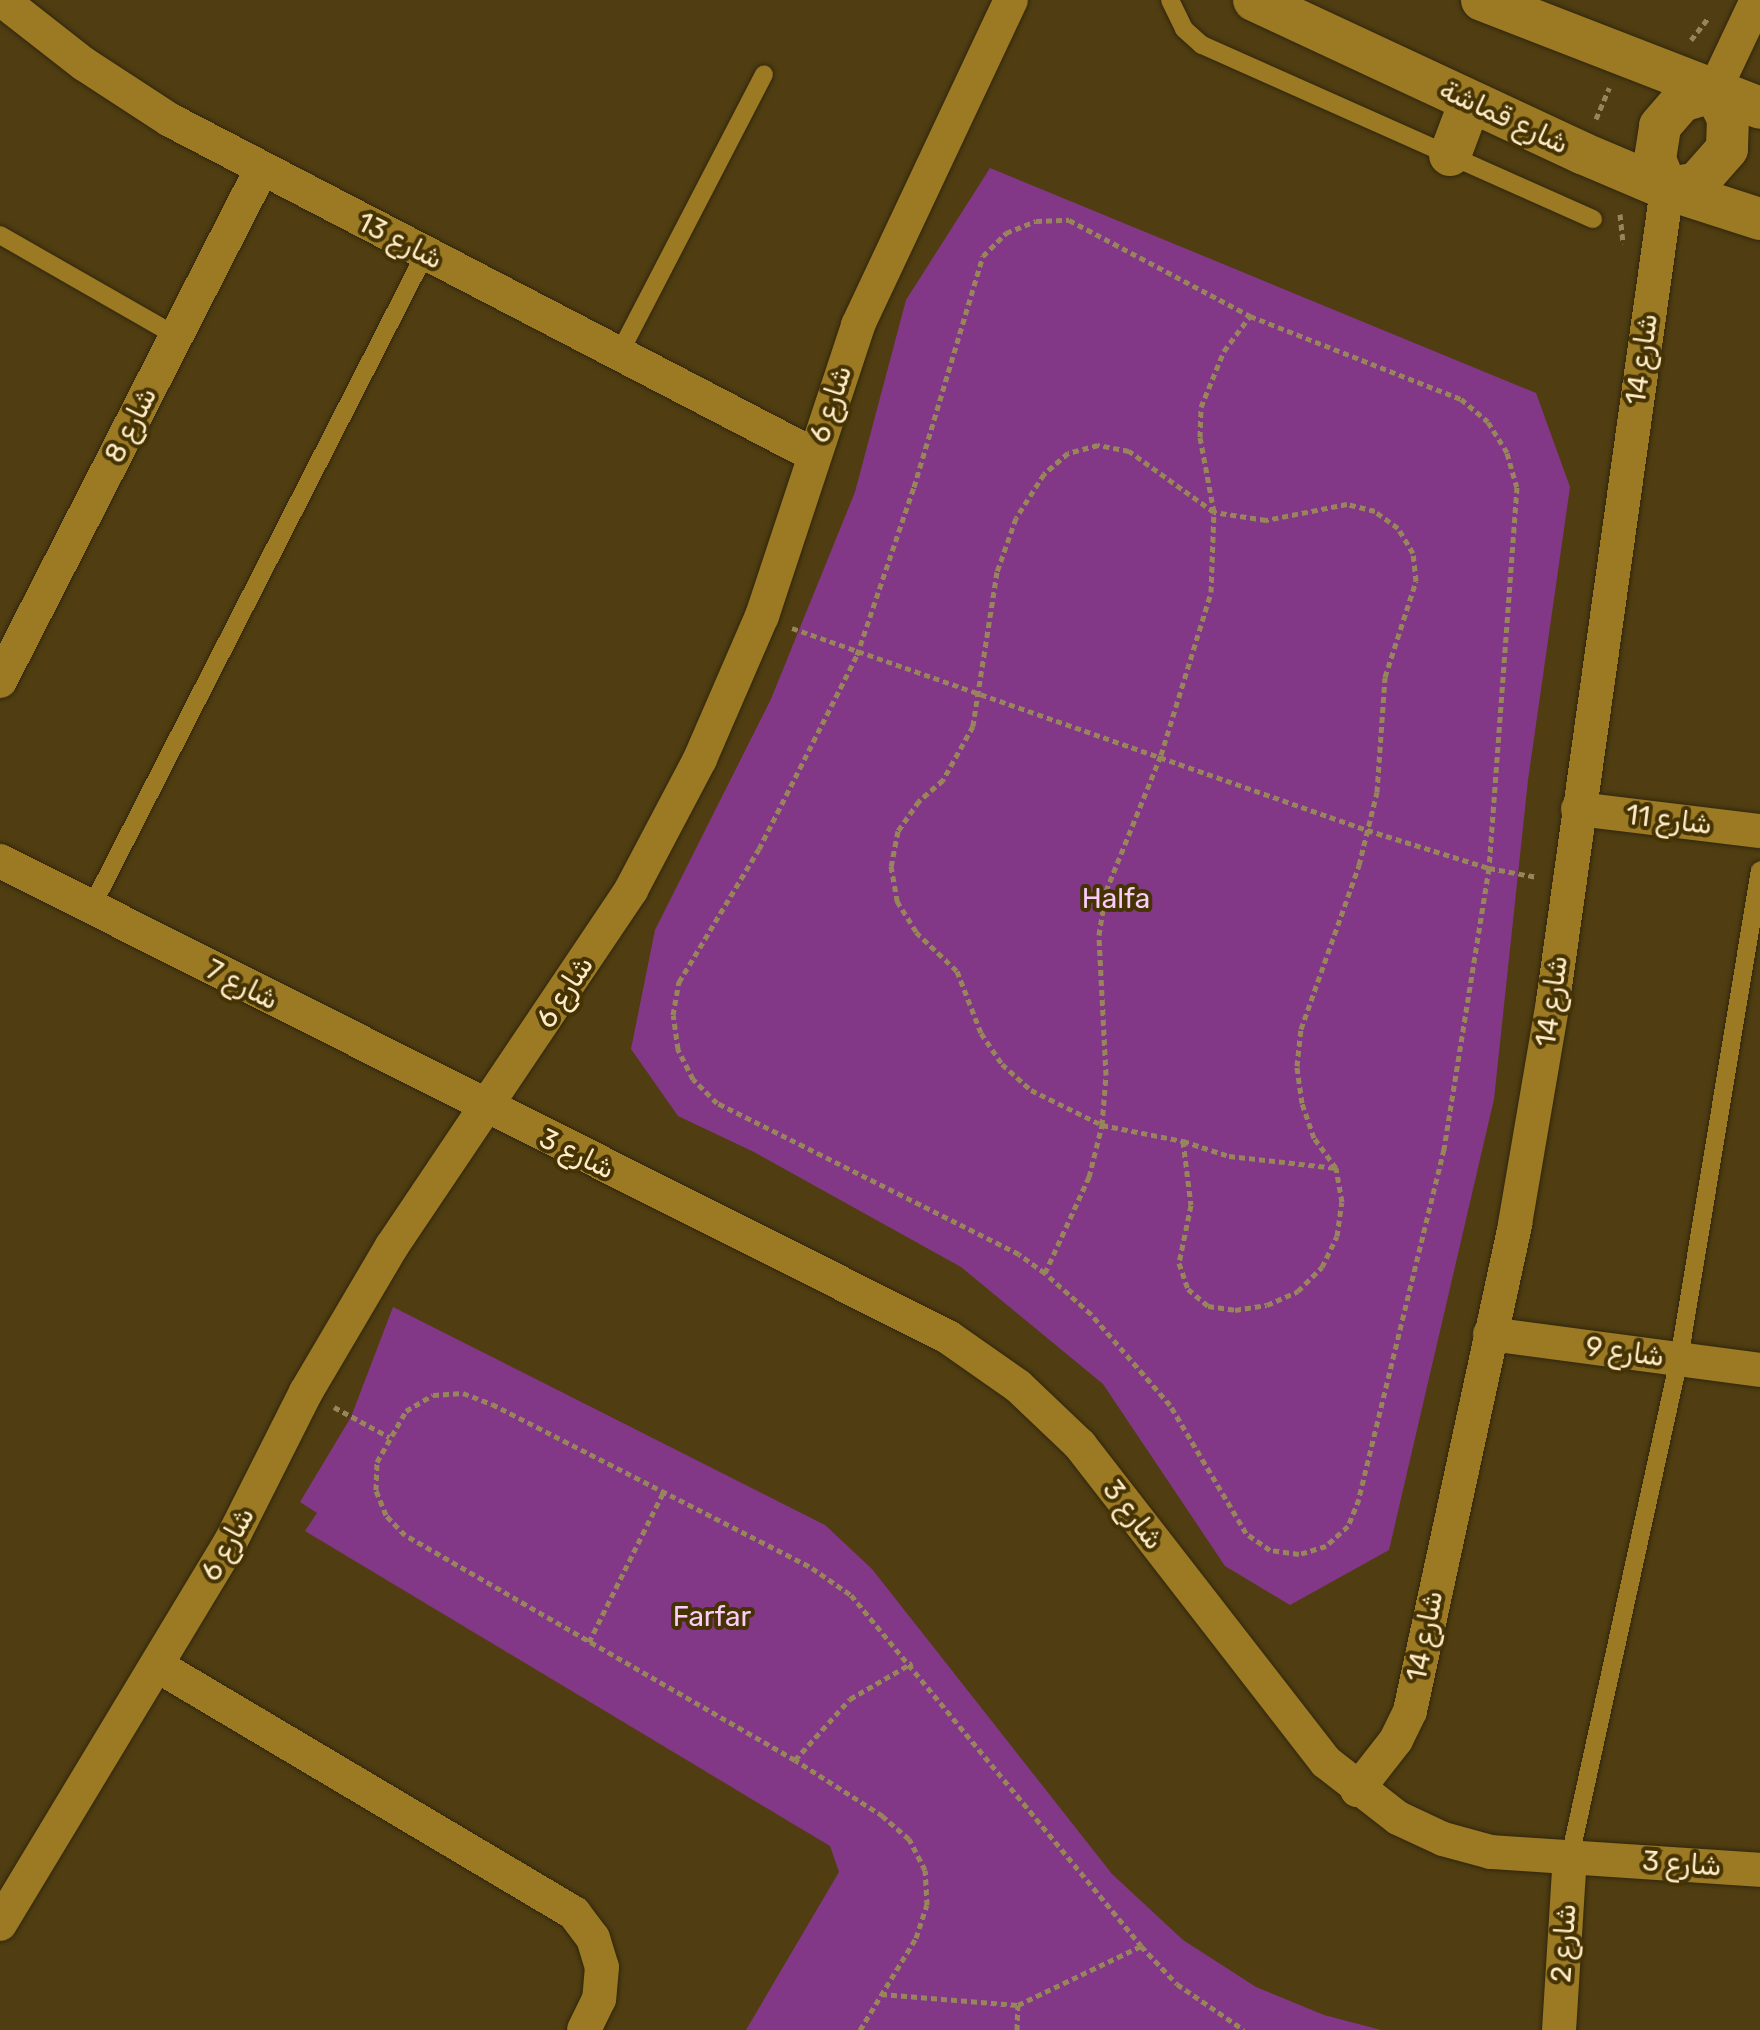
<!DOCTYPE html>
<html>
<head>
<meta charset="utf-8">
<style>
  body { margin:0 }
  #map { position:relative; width:1760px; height:2030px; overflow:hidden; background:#503e12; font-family:Rubik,"Noto Sans Arabic",sans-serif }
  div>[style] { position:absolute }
  .green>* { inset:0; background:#833887 }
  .path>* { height:5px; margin-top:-2.5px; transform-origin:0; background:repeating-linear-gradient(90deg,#98855c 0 6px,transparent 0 10px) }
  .roads { filter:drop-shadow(0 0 2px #31260c) drop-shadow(0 0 2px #31260c) }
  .service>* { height:18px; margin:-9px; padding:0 9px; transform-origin:9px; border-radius:9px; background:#9c7a24 }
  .minor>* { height:34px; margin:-17px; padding:0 17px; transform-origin:17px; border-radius:17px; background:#9c7a24 }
  .tertiary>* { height:42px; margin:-21px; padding:0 21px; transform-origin:21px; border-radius:21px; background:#9c7a24 }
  span { translate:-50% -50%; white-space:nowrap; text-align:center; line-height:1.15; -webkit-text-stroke:8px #453304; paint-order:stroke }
  .street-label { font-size:28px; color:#ffecc6 }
  .park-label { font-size:28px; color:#f9ccf9 }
</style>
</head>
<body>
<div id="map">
  <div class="green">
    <div style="clip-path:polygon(990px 168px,1536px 393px,1570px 487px,1528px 780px,1494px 1099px,1389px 1550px,1290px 1605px,1225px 1566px,1103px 1384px,961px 1267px,754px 1152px,678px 1116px,631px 1049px,655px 930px,771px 699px,855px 492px,906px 300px)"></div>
    <div style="clip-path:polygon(393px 1307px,825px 1525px,872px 1569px,1112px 1874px,1183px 1940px,1256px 1987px,1324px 2015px,1381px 2030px,746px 2030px,839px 1872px,830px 1846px,305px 1531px,317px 1513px,300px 1502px,351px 1417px)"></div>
  </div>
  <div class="path">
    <div style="left:1691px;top:40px;width:29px;rotate:-52deg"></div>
    <div style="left:1596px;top:119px;width:34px;rotate:-67deg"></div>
    <div style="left:1620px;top:214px;width:30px;rotate:84deg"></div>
    <div style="left:1069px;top:220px;width:205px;rotate:27.9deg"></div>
    <div style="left:1250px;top:316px;width:227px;rotate:21.5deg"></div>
    <div style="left:1461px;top:399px;width:35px;rotate:40deg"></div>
    <div style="left:1488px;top:422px;width:36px;rotate:58deg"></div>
    <div style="left:1507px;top:453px;width:35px;rotate:74deg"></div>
    <div style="left:1517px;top:487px;width:382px;rotate:94.2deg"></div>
    <div style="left:1489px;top:868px;width:285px;rotate:99.1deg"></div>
    <div style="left:1444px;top:1149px;width:360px;rotate:103.7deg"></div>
    <div style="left:1359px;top:1499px;width:29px;rotate:112deg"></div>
    <div style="left:1348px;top:1526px;width:30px;rotate:138deg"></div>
    <div style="left:1326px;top:1546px;width:28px;rotate:163deg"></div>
    <div style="left:1299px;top:1554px;width:29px;rotate:-172deg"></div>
    <div style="left:1270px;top:1550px;width:29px;rotate:-145deg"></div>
    <div style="left:1246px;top:1533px;width:149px;rotate:-120.7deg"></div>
    <div style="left:1170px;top:1405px;width:121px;rotate:-131deg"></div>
    <div style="left:1091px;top:1314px;width:62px;rotate:-138.3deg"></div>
    <div style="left:1045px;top:1273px;width:32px;rotate:-144deg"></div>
    <div style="left:1019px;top:1254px;width:338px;rotate:-153.4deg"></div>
    <div style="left:717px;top:1103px;width:34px;rotate:-135deg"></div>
    <div style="left:693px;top:1079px;width:34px;rotate:-117deg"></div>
    <div style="left:678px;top:1049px;width:34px;rotate:-98deg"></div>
    <div style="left:673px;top:1015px;width:34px;rotate:-80deg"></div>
    <div style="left:679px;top:982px;width:155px;rotate:-59deg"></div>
    <div style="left:759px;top:849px;width:217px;rotate:-63.2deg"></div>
    <div style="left:857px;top:655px;width:177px;rotate:-71.3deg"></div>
    <div style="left:914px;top:487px;width:241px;rotate:-73.4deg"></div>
    <div style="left:983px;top:256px;width:33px;rotate:-45deg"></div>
    <div style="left:1006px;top:233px;width:32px;rotate:-22deg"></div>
    <div style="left:1036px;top:221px;width:33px;rotate:-2deg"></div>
    <div style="left:792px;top:628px;width:609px;rotate:19.36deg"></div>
    <div style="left:1367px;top:830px;width:128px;rotate:17.3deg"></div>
    <div style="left:1489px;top:868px;width:49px;rotate:10.6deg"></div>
    <div style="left:1183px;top:1141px;width:64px;rotate:82.9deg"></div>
    <div style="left:1191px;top:1205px;width:59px;rotate:101.7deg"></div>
    <div style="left:1179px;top:1263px;width:28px;rotate:71deg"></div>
    <div style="left:1188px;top:1289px;width:26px;rotate:40deg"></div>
    <div style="left:1208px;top:1306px;width:27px;rotate:8deg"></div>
    <div style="left:1235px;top:1310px;width:32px;rotate:-9deg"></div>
    <div style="left:1267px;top:1305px;width:34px;rotate:-24deg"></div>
    <div style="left:1298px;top:1291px;width:34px;rotate:-45deg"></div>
    <div style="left:1322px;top:1267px;width:34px;rotate:-64deg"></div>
    <div style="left:1337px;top:1236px;width:34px;rotate:-82deg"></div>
    <div style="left:1342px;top:1202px;width:35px;rotate:-100deg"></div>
    <div style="left:1336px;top:1168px;width:37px;rotate:-126deg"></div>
    <div style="left:1314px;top:1138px;width:37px;rotate:-109deg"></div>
    <div style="left:1302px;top:1103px;width:37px;rotate:-98deg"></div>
    <div style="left:1297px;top:1066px;width:37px;rotate:-84deg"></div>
    <div style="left:1301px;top:1029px;width:174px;rotate:-70.5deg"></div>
    <div style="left:1359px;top:865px;width:75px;rotate:-76.1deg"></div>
    <div style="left:1377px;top:792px;width:115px;rotate:-86deg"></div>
    <div style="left:1385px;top:677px;width:101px;rotate:-72.1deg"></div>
    <div style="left:1416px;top:581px;width:28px;rotate:-96deg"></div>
    <div style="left:1413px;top:553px;width:29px;rotate:-121deg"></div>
    <div style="left:1398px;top:528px;width:29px;rotate:-144deg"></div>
    <div style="left:1375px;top:511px;width:29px;rotate:-166deg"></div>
    <div style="left:1347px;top:504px;width:83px;rotate:168.8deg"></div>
    <div style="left:1266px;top:520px;width:53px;rotate:-171.3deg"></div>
    <div style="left:1214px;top:512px;width:105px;rotate:-144.3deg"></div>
    <div style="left:1129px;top:451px;width:32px;rotate:-169deg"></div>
    <div style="left:1098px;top:445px;width:31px;rotate:165deg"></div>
    <div style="left:1068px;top:453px;width:32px;rotate:139deg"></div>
    <div style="left:1044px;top:474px;width:52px;rotate:122.5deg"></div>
    <div style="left:1016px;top:518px;width:57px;rotate:109.4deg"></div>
    <div style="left:997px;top:572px;width:156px;rotate:98.9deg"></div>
    <div style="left:973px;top:726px;width:62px;rotate:119.1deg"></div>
    <div style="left:943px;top:780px;width:32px;rotate:139deg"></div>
    <div style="left:919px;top:801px;width:37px;rotate:125deg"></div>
    <div style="left:898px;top:831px;width:36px;rotate:101deg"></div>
    <div style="left:891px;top:866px;width:36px;rotate:80deg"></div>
    <div style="left:897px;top:901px;width:36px;rotate:58deg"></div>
    <div style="left:916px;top:932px;width:57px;rotate:43.6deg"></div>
    <div style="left:957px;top:971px;width:66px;rotate:68.8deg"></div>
    <div style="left:981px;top:1033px;width:37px;rotate:56deg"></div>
    <div style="left:1002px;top:1064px;width:39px;rotate:42deg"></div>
    <div style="left:1031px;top:1090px;width:79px;rotate:26.2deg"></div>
    <div style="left:1102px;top:1125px;width:83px;rotate:11.2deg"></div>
    <div style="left:1183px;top:1141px;width:48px;rotate:18.1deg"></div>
    <div style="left:1229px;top:1156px;width:108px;rotate:6.4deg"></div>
    <div style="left:1045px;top:1273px;width:106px;rotate:-65.4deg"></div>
    <div style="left:1089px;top:1177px;width:54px;rotate:-76deg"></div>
    <div style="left:1102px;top:1125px;width:50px;rotate:-85.4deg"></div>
    <div style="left:1106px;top:1075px;width:140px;rotate:-92.9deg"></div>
    <div style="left:1099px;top:935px;width:45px;rotate:-81deg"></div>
    <div style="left:1106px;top:891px;width:147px;rotate:-68deg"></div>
    <div style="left:1161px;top:755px;width:170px;rotate:-72.9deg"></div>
    <div style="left:1211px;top:592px;width:80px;rotate:-87.9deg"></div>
    <div style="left:1214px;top:512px;width:76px;rotate:-100.6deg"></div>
    <div style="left:1200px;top:437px;width:30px;rotate:-88deg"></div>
    <div style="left:1201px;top:407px;width:61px;rotate:-67.7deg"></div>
    <div style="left:1224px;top:351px;width:44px;rotate:-53.4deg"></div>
    <div style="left:334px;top:1407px;width:63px;rotate:28.6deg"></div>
    <div style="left:589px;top:1642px;width:166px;rotate:-63.6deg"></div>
    <div style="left:795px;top:1760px;width:82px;rotate:-48deg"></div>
    <div style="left:850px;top:1699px;width:72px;rotate:-30.1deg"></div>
    <div style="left:881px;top:1994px;width:137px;rotate:4.6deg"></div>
    <div style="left:1018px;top:2005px;width:136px;rotate:-25.6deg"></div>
    <div style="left:860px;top:2030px;width:108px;rotate:-58.7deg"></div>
    <div style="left:916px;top:1938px;width:35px;rotate:-72deg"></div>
    <div style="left:927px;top:1905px;width:35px;rotate:-93deg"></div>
    <div style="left:925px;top:1870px;width:35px;rotate:-117deg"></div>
    <div style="left:909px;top:1839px;width:35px;rotate:-139deg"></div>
    <div style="left:883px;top:1816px;width:104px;rotate:-147.5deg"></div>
    <div style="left:795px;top:1760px;width:450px;rotate:-150deg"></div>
    <div style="left:405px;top:1535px;width:28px;rotate:-134deg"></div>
    <div style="left:386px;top:1515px;width:27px;rotate:-112deg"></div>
    <div style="left:376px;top:1490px;width:28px;rotate:-88deg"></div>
    <div style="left:377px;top:1462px;width:59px;rotate:-60.4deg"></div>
    <div style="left:406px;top:1411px;width:31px;rotate:-31deg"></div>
    <div style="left:433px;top:1395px;width:30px;rotate:-4deg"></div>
    <div style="left:463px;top:1393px;width:31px;rotate:21deg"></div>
    <div style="left:492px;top:1404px;width:360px;rotate:27.1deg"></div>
    <div style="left:812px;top:1568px;width:47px;rotate:34.7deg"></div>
    <div style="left:851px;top:1595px;width:455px;rotate:50.4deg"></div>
    <div style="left:1141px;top:1946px;width:52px;rotate:46.5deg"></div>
    <div style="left:1177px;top:1984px;width:81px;rotate:34.5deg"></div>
    <div style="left:1017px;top:2030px;width:25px;rotate:-88deg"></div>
  </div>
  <div class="roads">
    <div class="service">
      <div style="left:1170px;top:0;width:32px;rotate:64deg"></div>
      <div style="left:1184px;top:29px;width:24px;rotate:42deg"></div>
      <div style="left:1202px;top:45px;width:428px;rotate:24deg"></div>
      <div style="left:0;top:235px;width:203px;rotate:29.8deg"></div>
      <div style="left:619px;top:354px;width:315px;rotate:-62.6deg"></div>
      <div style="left:91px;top:908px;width:734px;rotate:-62.95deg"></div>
      <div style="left:1570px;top:1857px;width:510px;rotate:-77.65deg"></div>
      <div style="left:1679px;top:1359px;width:495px;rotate:-80.6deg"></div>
    </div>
    <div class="minor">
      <div style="left:2px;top:0;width:104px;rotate:38deg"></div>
      <div style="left:84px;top:64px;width:103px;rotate:33.1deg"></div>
      <div style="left:170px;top:120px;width:726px;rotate:27.48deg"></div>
      <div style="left:1714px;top:91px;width:101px;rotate:-64.7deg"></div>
      <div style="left:0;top:681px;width:574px;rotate:-62.94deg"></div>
      <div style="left:1578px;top:809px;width:183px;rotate:6.9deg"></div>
      <div style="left:0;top:861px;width:1061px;rotate:26.66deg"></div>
      <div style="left:948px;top:1337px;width:85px;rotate:35deg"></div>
      <div style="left:1018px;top:1386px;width:86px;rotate:43.6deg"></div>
      <div style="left:1080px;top:1445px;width:401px;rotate:52.2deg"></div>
      <div style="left:1326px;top:1762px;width:91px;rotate:37.9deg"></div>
      <div style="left:1398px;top:1818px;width:50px;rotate:25deg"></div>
      <div style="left:1443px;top:1839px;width:50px;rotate:15.2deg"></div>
      <div style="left:1491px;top:1852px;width:270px;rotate:3.8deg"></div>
      <div style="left:1490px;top:1334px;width:272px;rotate:7.6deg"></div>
      <div style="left:158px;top:1666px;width:484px;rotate:30.7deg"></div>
      <div style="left:574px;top:1913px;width:31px;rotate:53deg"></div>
      <div style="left:593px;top:1938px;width:30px;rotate:73deg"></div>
      <div style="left:602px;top:1967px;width:32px;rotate:95deg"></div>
      <div style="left:599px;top:1999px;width:34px;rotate:116deg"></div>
      <div style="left:1357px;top:1790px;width:63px;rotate:-52deg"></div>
      <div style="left:1396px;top:1740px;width:32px;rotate:-64deg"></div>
      <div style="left:1410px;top:1711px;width:498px;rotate:-77.8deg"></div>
      <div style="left:1515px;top:1224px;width:226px;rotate:-80.3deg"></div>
      <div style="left:1553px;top:1001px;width:820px;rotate:-82.01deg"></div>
      <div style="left:0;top:1924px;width:445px;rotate:-58.9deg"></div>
      <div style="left:230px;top:1543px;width:169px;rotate:-63.3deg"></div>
      <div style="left:306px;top:1392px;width:169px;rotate:-59.5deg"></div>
      <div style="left:392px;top:1246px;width:429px;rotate:-56.1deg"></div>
      <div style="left:631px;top:890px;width:148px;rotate:-62.2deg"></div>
      <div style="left:700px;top:759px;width:156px;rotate:-66.6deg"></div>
      <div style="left:762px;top:616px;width:306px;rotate:-71.7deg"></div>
      <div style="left:858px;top:325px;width:359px;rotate:-64.8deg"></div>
      <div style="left:1559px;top:2030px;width:173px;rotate:-86.4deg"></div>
    </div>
    <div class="tertiary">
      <div style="left:1254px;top:0;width:362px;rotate:25deg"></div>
      <div style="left:1582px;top:153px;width:92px;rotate:23deg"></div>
      <div style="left:1667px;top:189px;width:98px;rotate:17.9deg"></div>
      <div style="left:1482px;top:0;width:298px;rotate:21.2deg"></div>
      <div style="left:1714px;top:91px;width:30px;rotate:63deg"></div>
      <div style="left:1728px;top:118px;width:31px;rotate:92deg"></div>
      <div style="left:1727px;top:149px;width:45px;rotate:131.4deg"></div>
      <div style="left:1697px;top:183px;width:31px;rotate:169deg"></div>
      <div style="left:1667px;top:189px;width:32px;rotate:-112deg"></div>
      <div style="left:1655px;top:159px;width:33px;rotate:-81deg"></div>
      <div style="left:1660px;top:126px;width:33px;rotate:-49deg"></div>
      <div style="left:1682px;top:101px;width:34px;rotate:-17deg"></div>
      <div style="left:1450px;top:155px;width:57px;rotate:-69.3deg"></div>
    </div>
  </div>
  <div class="street-label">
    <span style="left:1504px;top:117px;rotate:25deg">شارع قماشة</span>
    <span style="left:400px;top:241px;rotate:27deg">شارع 13</span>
    <span style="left:1642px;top:359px;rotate:-82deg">شارع 14</span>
    <span style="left:831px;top:404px;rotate:-72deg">شارع 6</span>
    <span style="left:131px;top:425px;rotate:-63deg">شارع 8</span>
    <span style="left:1669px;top:820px;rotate:7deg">شارع 11</span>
    <span style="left:242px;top:985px;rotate:27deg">شارع 7</span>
    <span style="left:565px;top:992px;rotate:-57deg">شارع 6</span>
    <span style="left:1552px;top:1001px;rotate:-82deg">شارع 14</span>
    <span style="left:577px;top:1154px;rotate:26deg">شارع 3</span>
    <span style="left:1625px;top:1352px;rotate:8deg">شارع 9</span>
    <span style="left:1133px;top:1515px;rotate:52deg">شارع 3</span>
    <span style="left:228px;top:1544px;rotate:-61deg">شارع 6</span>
    <span style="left:1425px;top:1636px;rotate:-79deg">شارع 14</span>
    <span style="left:1682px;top:1864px;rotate:4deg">شارع 3</span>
    <span style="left:1564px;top:1943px;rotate:-86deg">شارع 2</span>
  </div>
  <div class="park-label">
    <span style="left:1116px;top:899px">Halfa</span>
    <span style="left:712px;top:1617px">Farfar</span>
  </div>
</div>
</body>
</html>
